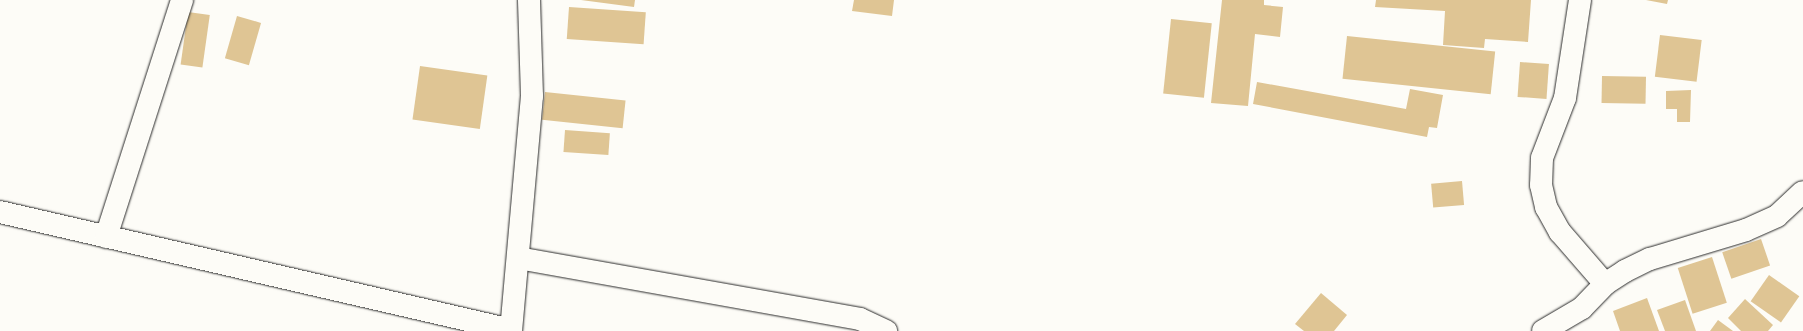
<!DOCTYPE html>
<html>
<head>
<meta charset="utf-8">
<style>
  body { margin:0 }
  #map { position:relative; width:1803px; height:331px; overflow:hidden; background:#fdfcf7; font-family:"Gochi Hand",sans-serif }
  div>[style] { position:absolute }
  .building>* { inset:0; background:#dfc594; transform-origin:0 0 }
  .roads { filter:drop-shadow(0 0 1px #2b2b2b) drop-shadow(0 0 1px #2b2b2b) }
  .minor>* { height:22px; margin:-11px; padding:0 11px; transform-origin:11px; border-radius:11px; background:#fdfcf7 }
  span { translate:-50% -50%; white-space:nowrap; text-align:center; line-height:1.15; -webkit-text-stroke:3px #fdfcf7; paint-order:stroke }
</style>
</head>
<body>
<div id="map">
  <div class="building">
    <div style="clip-path:polygon(581px 0,635px 0,634px 7px)"></div>
    <div style="clip-path:polygon(854px 0,894px 0,892px 16px,852px 11px)"></div>
    <div style="clip-path:polygon(1222px 0,1264px 0,1264px 5px,1283px 7px,1280px 37px,1255px 34px,1248px 106px,1211px 103px)"></div>
    <div style="clip-path:polygon(1376px 0,1531px 0,1528px 42px,1485px 39px,1484px 48px,1443px 45px,1445px 11px,1375px 7px)"></div>
    <div style="clip-path:polygon(1646px 0,1668px 0,1667px 4px)"></div>
    <div style="left:569px;top:7px;width:77px;height:32px;rotate:4deg"></div>
    <div style="left:188px;top:12px;width:22px;height:53px;rotate:8deg"></div>
    <div style="left:237px;top:16px;width:25px;height:44px;rotate:16deg"></div>
    <div style="left:1171px;top:19px;width:41px;height:75px;rotate:6deg"></div>
    <div style="left:1660px;top:35px;width:42px;height:42px;rotate:7deg"></div>
    <div style="left:1347px;top:36px;width:149px;height:43px;rotate:6deg"></div>
    <div style="left:1520px;top:62px;width:29px;height:35px;rotate:4deg"></div>
    <div style="left:420px;top:66px;width:68px;height:54px;rotate:8deg"></div>
    <div style="left:1602px;top:76px;width:44px;height:27px;rotate:1deg"></div>
    <div style="clip-path:polygon(1257px 82px,1406px 109px,1410px 89px,1443px 95px,1437px 128px,1429px 127px,1427px 137px,1253px 104px)"></div>
    <div style="clip-path:polygon(1691px 90px,1690px 122px,1677px 122px,1677px 109px,1666px 109px,1666px 91px)"></div>
    <div style="left:545px;top:92px;width:81px;height:28px;rotate:6deg"></div>
    <div style="left:565px;top:130px;width:45px;height:22px;rotate:4deg"></div>
    <div style="left:1462px;top:181px;width:24px;height:31px;rotate:85deg"></div>
    <div style="left:1761px;top:239px;width:28px;height:41px;rotate:71deg"></div>
    <div style="left:1712px;top:257px;width:48px;height:36px;rotate:72deg"></div>
    <div style="left:1769px;top:275px;width:37px;height:32px;rotate:35deg"></div>
    <div style="clip-path:polygon(1321px 293px,1347px 315px,1334px 331px,1304px 331px,1295px 324px)"></div>
    <div style="clip-path:polygon(1647px 298px,1659px 331px,1620px 331px,1613px 311px)"></div>
    <div style="clip-path:polygon(1745px 299px,1773px 325px,1768px 331px,1741px 331px,1728px 318px)"></div>
    <div style="clip-path:polygon(1685px 300px,1696px 331px,1665px 331px,1657px 310px)"></div>
    <div style="clip-path:polygon(1718px 320px,1733px 331px,1710px 331px)"></div>
  </div>
  <div class="roads">
    <div class="minor">
      <div style="left:1580px;top:0;width:99px;rotate:98.7deg"></div>
      <div style="left:1565px;top:98px;width:64px;rotate:111deg"></div>
      <div style="left:1542px;top:158px;width:27px;rotate:92deg"></div>
      <div style="left:1541px;top:185px;width:23px;rotate:77deg"></div>
      <div style="left:1546px;top:207px;width:29px;rotate:61deg"></div>
      <div style="left:1560px;top:232px;width:69px;rotate:49.1deg"></div>
      <div style="left:0;top:212px;width:524px;rotate:13deg"></div>
      <div style="left:106px;top:237px;width:249px;rotate:-72.2deg"></div>
      <div style="left:518px;top:258px;width:347px;rotate:10.1deg"></div>
      <div style="left:860px;top:319px;width:29px;rotate:25deg"></div>
      <div style="left:511px;top:331px;width:236px;rotate:-84.9deg"></div>
      <div style="left:532px;top:96px;width:96px;rotate:-91.8deg"></div>
      <div style="left:1543px;top:331px;width:45px;rotate:-30.5deg"></div>
      <div style="left:1582px;top:308px;width:33px;rotate:-46deg"></div>
      <div style="left:1605px;top:284px;width:24px;rotate:-33deg"></div>
      <div style="left:1625px;top:271px;width:28px;rotate:-26deg"></div>
      <div style="left:1650px;top:259px;width:100px;rotate:-16.8deg"></div>
      <div style="left:1746px;top:230px;width:34px;rotate:-24deg"></div>
      <div style="left:1777px;top:216px;width:35px;rotate:-43deg"></div>
    </div>
  </div>
</div>
</body>
</html>
